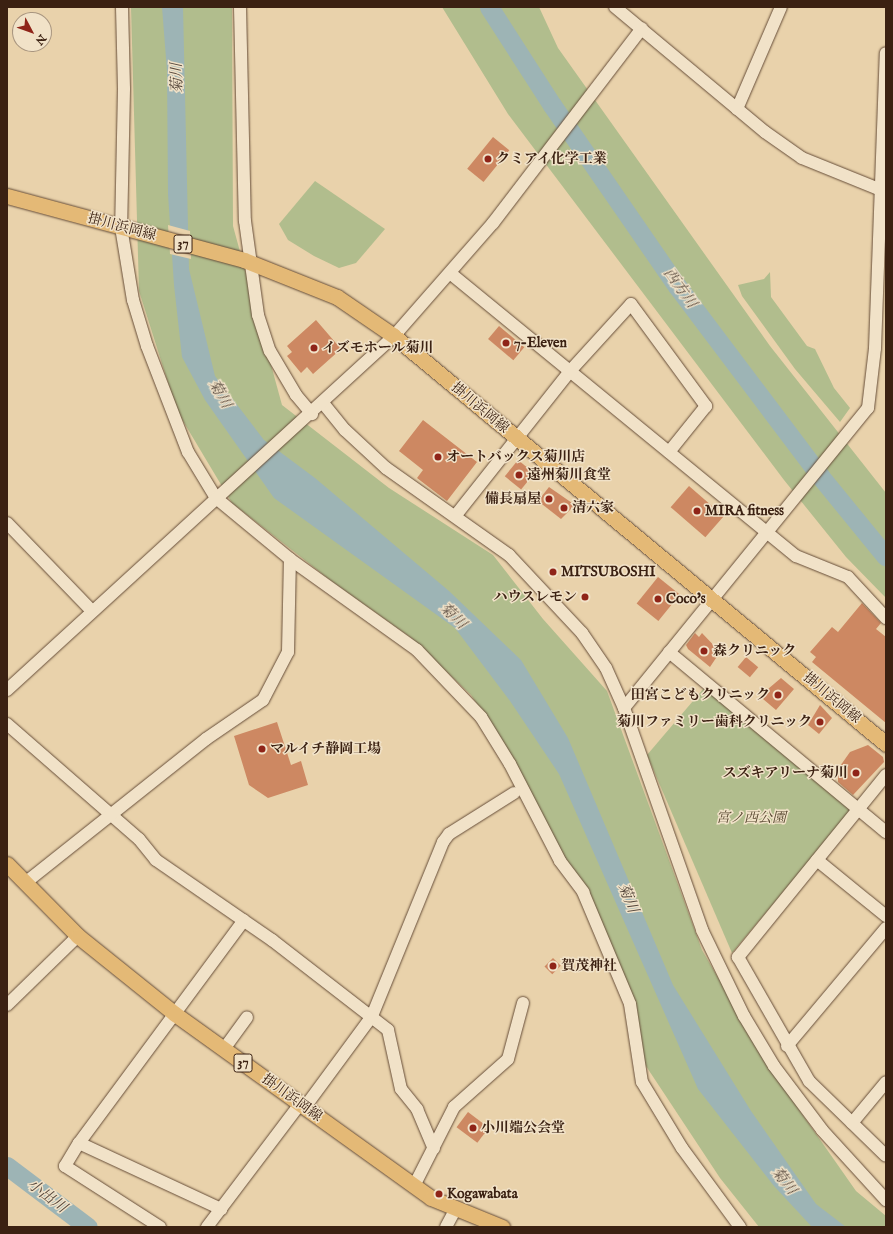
<!DOCTYPE html>
<html>
<head>
<meta charset="utf-8">
<style>
  body { margin:0 }
  #map { position:relative; width:893px; height:1234px; overflow:hidden; background:#e9d2ab; font-family:"IM FELL English","Noto Serif JP",serif }
  div>[style] { position:absolute }
  .green>* { inset:0; background:#b1bd8d }
  .water>* { inset:0; background:#9db4b5 }
  .pier>* { inset:0; background:#e9d2ab }
  .river>* { height:19px; margin:-9.5px; padding:0 9.5px; transform-origin:9.5px; border-radius:9.5px; background:#9db4b5 }
  .building>* { inset:0; background:#cd8862; transform-origin:0 0 }
  .roads { filter:drop-shadow(0 0 1px #664d38) drop-shadow(0 0 1px #664d38) }
  .minor>* { height:12px; margin:-6px; padding:0 6px; transform-origin:6px; border-radius:6px; background:#f1e2c8 }
  .major>* { height:15px; margin:-7.5px; padding:0 7.5px; transform-origin:7.5px; border-radius:7.5px; background:#e4b976 }
  .dots>* { width:11px; height:11px; translate:-50% -50%; box-sizing:border-box; border:2px solid #f1e2c8; border-radius:50% }
  span { translate:-50% -50%; white-space:nowrap; text-align:center; line-height:1.15; -webkit-text-stroke:3px #f1e2c8; paint-order:stroke }
  .shield-label span { padding:1px 3px; background:#f1e2c8; border:1px solid; border-radius:3px; -webkit-text-stroke-width:0 }
  .shield-label { font-size:13px; color:#3b2112; font-weight:700 }
  .poi-label { font-size:14px; color:#3b2112; font-weight:700 }
  .left { translate:0 -50%; text-align:left }
  .right { translate:-100% -50%; text-align:right }
  .street-label { font-size:14px; color:#3b2112 }
  .park-label { font-size:14px; color:#584831; font-style:italic }
  .water-label { font-size:15px; color:#54463b; font-style:italic }
  .frame { position:absolute; inset:0; border:8px solid #3b2112; pointer-events:none }
  .north { position:absolute; left:12px; top:12px; width:40px; height:40px; box-sizing:border-box; background:#f1e2c8; border:1px solid #a8957f; border-radius:50%; rotate:131deg; font-size:11px; font-weight:700; line-height:16px; text-align:center; color:#3b2112 }
  .north::after { content:''; display:block; margin:auto; width:14px; height:18px; background:#8f2418; clip-path:polygon(50% 0,100% 100%,50% 72%,0 100%) }
</style>
</head>
<body>
<div id="map">
  <div class="green">
    <div style="clip-path:polygon(131px 7px,232px 7px,233px 226px,282px 405px,389px 488px,493px 555px,543px 619px,607px 691px,702px 950px,774px 1074px,856px 1191px,886px 1216px,886px 1227px,759px 1227px,720px 1178px,642px 1060px,631px 993px,502px 741px,471px 695px,410px 637px,330px 580px,232px 503px,177px 411px,139px 291px)"></div>
    <div style="clip-path:polygon(442px 7px,539px 7px,558px 48px,770px 346px,886px 493px,886px 598px,846px 557px,784px 480px,508px 114px)"></div>
    <div style="clip-path:polygon(315px 181px,385px 229px,356px 263px,339px 268px,314px 256px,288px 240px,279px 224px)"></div>
    <div style="clip-path:polygon(770px 272px,771px 297px,807px 346px,815px 349px,834px 388px,850px 408px,840px 422px,795px 369px,742px 296px,738px 285px,764px 279px)"></div>
    <div style="clip-path:polygon(704px 688px,849px 806px,850px 812px,732px 953px,647px 755px)"></div>
  </div>
  <div class="water">
    <div style="clip-path:polygon(162px 7px,183px 7px,189px 269px,215px 376px,264px 440px,315px 478px,449px 591px,521px 660px,568px 738px,673px 985px,751px 1111px,816px 1204px,846px 1227px,812px 1227px,774px 1186px,698px 1089px,559px 774px,510px 701px,455px 628px,274px 498px,205px 400px,182px 357px,174px 285px,168px 194px,167px 71px)"></div>
  </div>
  <div class="pier">
    <div style="clip-path:polygon(168px 225px,190px 231px,191px 259px,170px 254px)"></div>
  </div>
  <div class="river">
    <div style="left:489px;top:7px;width:117px;rotate:57.3deg"></div>
    <div style="left:552px;top:105px;width:220px;rotate:55.4deg"></div>
    <div style="left:677px;top:286px;width:238px;rotate:53deg"></div>
    <div style="left:820px;top:476px;width:104px;rotate:50.8deg"></div>
    <div style="left:7px;top:1166px;width:101px;rotate:37deg"></div>
  </div>
  <div class="building">
    <div style="left:493px;top:137px;width:21px;height:41px;rotate:39deg"></div>
    <div style="clip-path:polygon(316px 320px,341px 349px,313px 374px,307px 367px,301px 373px,287px 356px,292px 352px,287px 346px)"></div>
    <div style="left:499px;top:326px;width:33px;height:17px;rotate:40deg"></div>
    <div style="clip-path:polygon(423px 420px,477px 462px,447px 501px,417px 478px,423px 470px,399px 451px)"></div>
    <div style="left:518px;top:460px;width:21px;height:21px;rotate:39deg"></div>
    <div style="left:689px;top:486px;width:46px;height:28px;rotate:41deg"></div>
    <div style="clip-path:polygon(549px 487px,575px 505px,561px 519px,538px 501px)"></div>
    <div style="left:658px;top:577px;width:28px;height:34px;rotate:39deg"></div>
    <div style="clip-path:polygon(862px 603px,881px 623px,876px 629px,886px 637px,886px 723px,812px 662px,816px 657px,810px 652px,832px 627px,838px 632px)"></div>
    <div style="clip-path:polygon(695px 633px,699px 637px,702px 633px,720px 652px,710px 667px,688px 649px,686px 645px)"></div>
    <div style="left:746px;top:657px;width:16px;height:13px;rotate:40deg"></div>
    <div style="clip-path:polygon(781px 678px,794px 689px,776px 710px,763px 699px,770px 691px,768px 689px)"></div>
    <div style="clip-path:polygon(820px 705px,832px 718px,819px 734px,808px 725px)"></div>
    <div style="clip-path:polygon(277px 722px,291px 765px,301px 761px,308px 785px,268px 798px,249px 785px,234px 736px)"></div>
    <div style="clip-path:polygon(868px 745px,883px 757px,884px 762px,853px 795px,838px 782px,838px 769px,850px 752px)"></div>
    <div style="left:553px;top:958px;width:11px;height:12px;rotate:45deg"></div>
    <div style="left:468px;top:1112px;width:26px;height:19px;rotate:37deg"></div>
  </div>
  <div class="roads">
    <div class="minor">
      <div style="left:122px;top:7px;width:82px;rotate:88.6deg"></div>
      <div style="left:124px;top:89px;width:138px;rotate:91.2deg"></div>
      <div style="left:121px;top:227px;width:74px;rotate:80.7deg"></div>
      <div style="left:133px;top:300px;width:48px;rotate:73.1deg"></div>
      <div style="left:147px;top:346px;width:114px;rotate:68.9deg"></div>
      <div style="left:188px;top:452px;width:54px;rotate:58.7deg"></div>
      <div style="left:216px;top:498px;width:96px;rotate:39.5deg"></div>
      <div style="left:290px;top:559px;width:156px;rotate:35.6deg"></div>
      <div style="left:417px;top:650px;width:93px;rotate:46.3deg"></div>
      <div style="left:481px;top:717px;width:55px;rotate:58.3deg"></div>
      <div style="left:510px;top:764px;width:109px;rotate:62.7deg"></div>
      <div style="left:560px;top:861px;width:39px;rotate:53deg"></div>
      <div style="left:583px;top:892px;width:121px;rotate:67.2deg"></div>
      <div style="left:630px;top:1004px;width:79px;rotate:81.3deg"></div>
      <div style="left:642px;top:1082px;width:77px;rotate:58.8deg"></div>
      <div style="left:682px;top:1148px;width:98px;rotate:53.7deg"></div>
      <div style="left:240px;top:7px;width:214px;rotate:88.7deg"></div>
      <div style="left:245px;top:221px;width:95px;rotate:82.1deg"></div>
      <div style="left:258px;top:315px;width:38px;rotate:72deg"></div>
      <div style="left:270px;top:351px;width:51px;rotate:59.4deg"></div>
      <div style="left:296px;top:395px;width:25px;rotate:50deg"></div>
      <div style="left:615px;top:7px;width:195px;rotate:39.8deg"></div>
      <div style="left:765px;top:132px;width:45px;rotate:35.1deg"></div>
      <div style="left:802px;top:158px;width:91px;rotate:22deg"></div>
      <div style="left:737px;top:109px;width:111px;rotate:-66.7deg"></div>
      <div style="left:450px;top:273px;width:447px;rotate:39.3deg"></div>
      <div style="left:796px;top:556px;width:56px;rotate:22deg"></div>
      <div style="left:848px;top:577px;width:56px;rotate:47.2deg"></div>
      <div style="left:323px;top:403px;width:35px;rotate:51deg"></div>
      <div style="left:345px;top:430px;width:56px;rotate:42.8deg"></div>
      <div style="left:386px;top:468px;width:151px;rotate:35.3deg"></div>
      <div style="left:509px;top:555px;width:107px;rotate:46.9deg"></div>
      <div style="left:582px;top:633px;width:42px;rotate:55.6deg"></div>
      <div style="left:606px;top:668px;width:44px;rotate:65.8deg"></div>
      <div style="left:624px;top:708px;width:235px;rotate:70.6deg"></div>
      <div style="left:702px;top:930px;width:96px;rotate:64deg"></div>
      <div style="left:744px;top:1016px;width:58px;rotate:59deg"></div>
      <div style="left:774px;top:1066px;width:80px;rotate:53.1deg"></div>
      <div style="left:822px;top:1130px;width:95px;rotate:47.6deg"></div>
      <div style="left:456px;top:515px;width:185px;rotate:-51.6deg"></div>
      <div style="left:571px;top:370px;width:89px;rotate:-47.7deg"></div>
      <div style="left:631px;top:304px;width:127px;rotate:53.7deg"></div>
      <div style="left:706px;top:406px;width:59px;rotate:128.8deg"></div>
      <div style="left:7px;top:523px;width:121px;rotate:46deg"></div>
      <div style="left:669px;top:652px;width:282px;rotate:39.7deg"></div>
      <div style="left:7px;top:690px;width:524px;rotate:-42.45deg"></div>
      <div style="left:394px;top:336px;width:150px;rotate:-48.8deg"></div>
      <div style="left:493px;top:223px;width:245px;rotate:-52.6deg"></div>
      <div style="left:624px;top:708px;width:387px;rotate:-50.9deg"></div>
      <div style="left:868px;top:408px;width:60px;rotate:-83.3deg"></div>
      <div style="left:875px;top:348px;width:295px;rotate:-87.9deg"></div>
      <div style="left:7px;top:724px;width:175px;rotate:41.1deg"></div>
      <div style="left:139px;top:839px;width:27px;rotate:51deg"></div>
      <div style="left:156px;top:860px;width:141px;rotate:34.6deg"></div>
      <div style="left:272px;top:940px;width:147px;rotate:37.8deg"></div>
      <div style="left:388px;top:1030px;width:60px;rotate:77.6deg"></div>
      <div style="left:401px;top:1089px;width:26px;rotate:51deg"></div>
      <div style="left:417px;top:1109px;width:43px;rotate:67deg"></div>
      <div style="left:886px;top:775px;width:235px;rotate:129.1deg"></div>
      <div style="left:738px;top:957px;width:143px;rotate:60.2deg"></div>
      <div style="left:809px;top:1081px;width:107px;rotate:44.2deg"></div>
      <div style="left:817px;top:860px;width:89px;rotate:39.1deg"></div>
      <div style="left:25px;top:883px;width:231px;rotate:-38.5deg"></div>
      <div style="left:206px;top:739px;width:69px;rotate:-34.4deg"></div>
      <div style="left:263px;top:700px;width:54px;rotate:-62.5deg"></div>
      <div style="left:288px;top:652px;width:93px;rotate:-88.8deg"></div>
      <div style="left:7px;top:1005px;width:99px;rotate:-44.2deg"></div>
      <div style="left:787px;top:1046px;width:154px;rotate:-50deg"></div>
      <div style="left:224px;top:1049px;width:39px;rotate:-54deg"></div>
      <div style="left:305px;top:1107px;width:113px;rotate:-53.6deg"></div>
      <div style="left:372px;top:1016px;width:188px;rotate:-67.8deg"></div>
      <div style="left:443px;top:842px;width:10px;rotate:-53deg"></div>
      <div style="left:449px;top:834px;width:77px;rotate:-32.2deg"></div>
      <div style="left:852px;top:1123px;width:53px;rotate:-50.3deg"></div>
      <div style="left:79px;top:1143px;width:157px;rotate:24.9deg"></div>
      <div style="left:414px;top:1186px;width:89px;rotate:-63.1deg"></div>
      <div style="left:454px;top:1107px;width:72px;rotate:-41.6deg"></div>
      <div style="left:508px;top:1059px;width:58px;rotate:-75deg"></div>
      <div style="left:160px;top:1227px;width:113px;rotate:-147.3deg"></div>
      <div style="left:65px;top:1166px;width:27px;rotate:-59deg"></div>
      <div style="left:79px;top:1143px;width:277px;rotate:-53.5deg"></div>
      <div style="left:207px;top:1227px;width:154px;rotate:-52.9deg"></div>
      <div style="left:446px;top:1227px;width:19px;rotate:-62deg"></div>
    </div>
    <div class="major">
      <div style="left:7px;top:196px;width:245px;rotate:15.1deg"></div>
      <div style="left:244px;top:260px;width:100px;rotate:21.7deg"></div>
      <div style="left:337px;top:297px;width:69px;rotate:34.4deg"></div>
      <div style="left:394px;top:336px;width:639px;rotate:39.67deg"></div>
      <div style="left:7px;top:864px;width:101px;rotate:45.4deg"></div>
      <div style="left:78px;top:936px;width:124px;rotate:38.8deg"></div>
      <div style="left:175px;top:1014px;width:315px;rotate:35.7deg"></div>
      <div style="left:431px;top:1198px;width:77px;rotate:22.2deg"></div>
    </div>
  </div>
  <div class="dots">
    <div style="left:488px;top:159px;background:#8f2418"></div>
    <div style="left:506px;top:343px;background:#8f2418"></div>
    <div style="left:314px;top:348px;background:#8f2418"></div>
    <div style="left:438px;top:457px;background:#8f2418"></div>
    <div style="left:519px;top:475px;background:#8f2418"></div>
    <div style="left:549px;top:499px;background:#8f2418"></div>
    <div style="left:564px;top:508px;background:#8f2418"></div>
    <div style="left:697px;top:511px;background:#8f2418"></div>
    <div style="left:553px;top:572px;background:#8f2418"></div>
    <div style="left:585px;top:597px;background:#8f2418"></div>
    <div style="left:658px;top:599px;background:#8f2418"></div>
    <div style="left:704px;top:651px;background:#8f2418"></div>
    <div style="left:778px;top:695px;background:#8f2418"></div>
    <div style="left:820px;top:722px;background:#8f2418"></div>
    <div style="left:262px;top:749px;background:#8f2418"></div>
    <div style="left:856px;top:773px;background:#8f2418"></div>
    <div style="left:553px;top:966px;background:#8f2418"></div>
    <div style="left:473px;top:1128px;background:#8f2418"></div>
    <div style="left:439px;top:1194px;background:#8f2418"></div>
  </div>
  <div class="shield-label">
    <span style="left:183px;top:244px">37</span>
    <span style="left:243px;top:1063px">37</span>
  </div>
  <div class="poi-label">
    <span class="left" style="left:496px;top:159px">クミアイ化学工業</span>
    <span class="left" style="left:514px;top:343px">7-Eleven</span>
    <span class="left" style="left:322px;top:348px">イズモホール菊川</span>
    <span class="left" style="left:446px;top:457px">オートバックス菊川店</span>
    <span class="left" style="left:527px;top:475px">遠州菊川食堂</span>
    <span class="right" style="left:541px;top:499px">備長扇屋</span>
    <span class="left" style="left:572px;top:508px">清六家</span>
    <span class="left" style="left:705px;top:511px">MIRA fitness</span>
    <span class="left" style="left:561px;top:572px">MITSUBOSHI</span>
    <span class="right" style="left:577px;top:597px">ハウスレモン</span>
    <span class="left" style="left:666px;top:599px">Coco's</span>
    <span class="left" style="left:713px;top:651px">森クリニック</span>
    <span class="right" style="left:770px;top:695px">田宮こどもクリニック</span>
    <span class="right" style="left:812px;top:722px">菊川ファミリー歯科クリニック</span>
    <span class="left" style="left:270px;top:749px">マルイチ静岡工場</span>
    <span class="right" style="left:848px;top:773px">スズキアリーナ菊川</span>
    <span class="left" style="left:561px;top:966px">賀茂神社</span>
    <span class="left" style="left:481px;top:1128px">小川端公会堂</span>
    <span class="left" style="left:447px;top:1194px">Kogawabata</span>
  </div>
  <div class="street-label">
    <span style="left:122px;top:227px;rotate:15deg">掛川浜岡線</span>
    <span style="left:480px;top:408px;rotate:40deg">掛川浜岡線</span>
    <span style="left:832px;top:698px;rotate:40deg">掛川浜岡線</span>
    <span style="left:292px;top:1098px;rotate:36deg">掛川浜岡線</span>
  </div>
  <div class="park-label">
    <span style="left:751px;top:818px">宮ノ西公園</span>
  </div>
  <div class="water-label">
    <span style="left:177px;top:78px;rotate:-91deg">菊川</span>
    <span style="left:680px;top:288px;rotate:54deg">西方川</span>
    <span style="left:220px;top:394px;rotate:60deg">菊川</span>
    <span style="left:453px;top:616px;rotate:44deg">菊川</span>
    <span style="left:628px;top:898px;rotate:68deg">菊川</span>
    <span style="left:784px;top:1181px;rotate:52deg">菊川</span>
    <span style="left:47px;top:1196px;rotate:37deg">小出川</span>
  </div>
  <div class="frame"></div>
  <div class="north">N</div>
</div>
</body>
</html>
